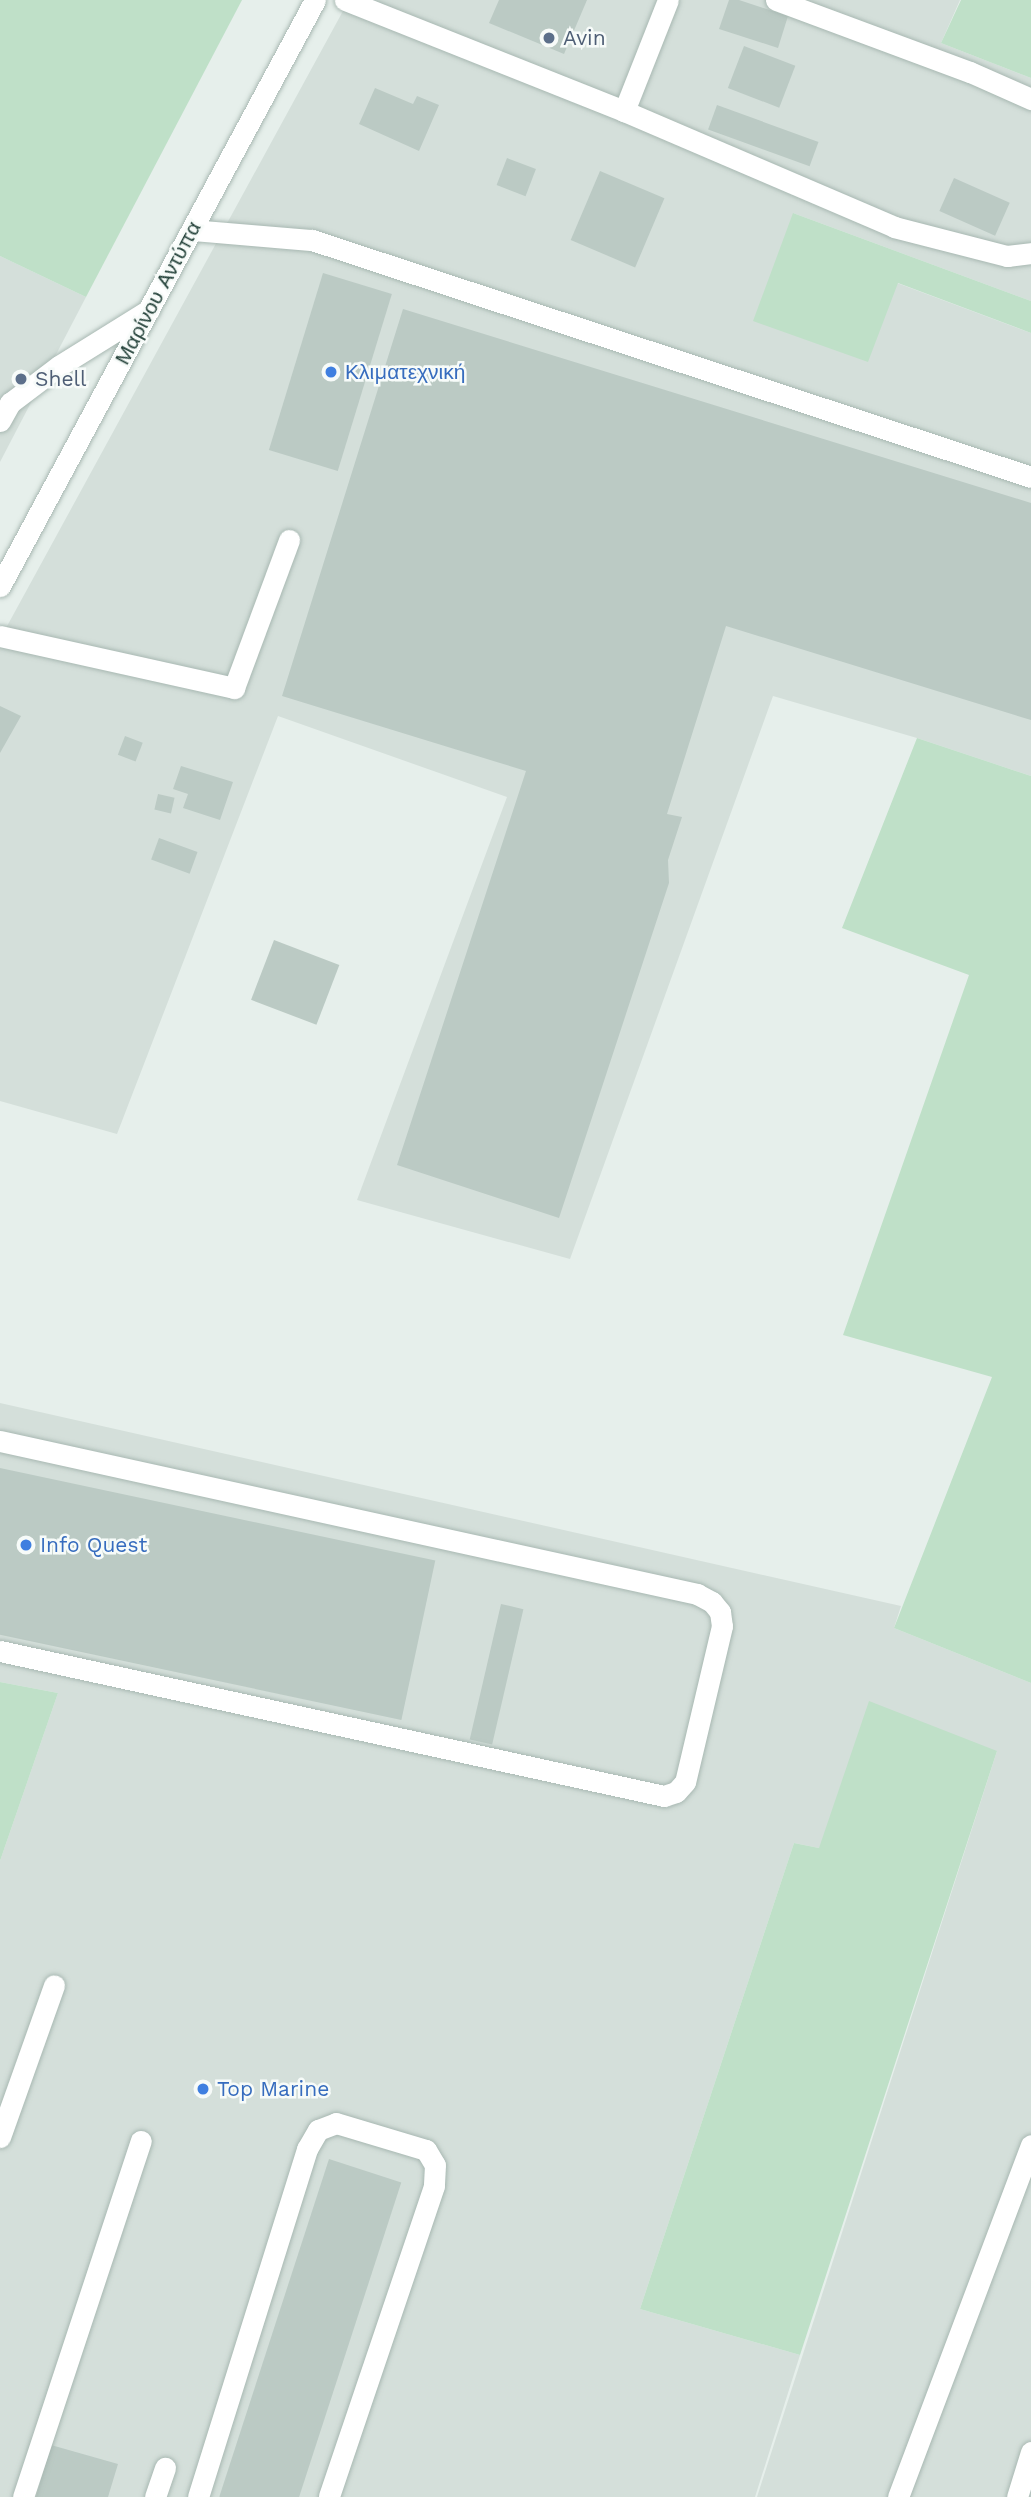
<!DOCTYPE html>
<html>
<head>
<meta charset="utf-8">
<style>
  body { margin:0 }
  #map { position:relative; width:1031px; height:2497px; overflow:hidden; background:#e6efeb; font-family:"Work Sans",sans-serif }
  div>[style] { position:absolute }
  .built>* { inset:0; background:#d4dfda }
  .green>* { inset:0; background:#bfe0c8 }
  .building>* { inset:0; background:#bbcac4; transform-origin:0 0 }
  .roads { filter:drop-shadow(0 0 2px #a8b8b2) drop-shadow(0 0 2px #a8b8b2) }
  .lane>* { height:21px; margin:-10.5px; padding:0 10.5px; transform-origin:10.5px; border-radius:10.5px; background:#fff }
  .secondary>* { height:21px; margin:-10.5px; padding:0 10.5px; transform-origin:10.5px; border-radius:10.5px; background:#fff }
  .dots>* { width:19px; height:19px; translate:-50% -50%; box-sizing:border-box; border:4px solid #f7fbf9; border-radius:50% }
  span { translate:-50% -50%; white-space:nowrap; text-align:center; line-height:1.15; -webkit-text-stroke:5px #f7fbf9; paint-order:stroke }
  .service-label { font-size:21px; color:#4e5e75 }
  .left { translate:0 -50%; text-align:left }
  .street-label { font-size:21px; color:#24423a }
  .shop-label { font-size:21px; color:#366cbe }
</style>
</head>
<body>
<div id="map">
  <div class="built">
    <div style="clip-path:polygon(349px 0,960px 0,941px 43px,1031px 78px,1031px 301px,793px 213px,897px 283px,1031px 333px,1031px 776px,917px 738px,773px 696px,570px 1259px,357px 1200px,507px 797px,278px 716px,117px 1134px,0 1101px,0 639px)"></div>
    <div style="clip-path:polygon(0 256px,86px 297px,0 462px)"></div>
    <div style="clip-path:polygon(0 1403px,901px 1606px,894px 1628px,1031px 1683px,1031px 2497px,757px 2497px,997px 1751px,819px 1848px,794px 1843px,640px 2309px,800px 2355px,755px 2497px,0 2497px,0 1861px,58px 1693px,0 1682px)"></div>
  </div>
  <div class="green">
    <div style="clip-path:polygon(0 0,242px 0,86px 297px,0 256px)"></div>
    <div style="clip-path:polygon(961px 0,1031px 0,1031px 78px,941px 43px)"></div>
    <div style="clip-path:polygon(793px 213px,1031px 301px,1031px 333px,898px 283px,868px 362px,753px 321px)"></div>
    <div style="clip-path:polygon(917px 738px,1031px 776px,1031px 1683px,894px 1628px,992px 1377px,843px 1335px,969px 975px,842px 928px)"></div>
    <div style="clip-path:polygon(0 1682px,58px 1693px,0 1861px)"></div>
    <div style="clip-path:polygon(869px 1701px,997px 1751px,800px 2355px,640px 2309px,794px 1843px,819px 1848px)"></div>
  </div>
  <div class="building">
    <div style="clip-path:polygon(499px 0,587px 0,564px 54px,489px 23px)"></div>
    <div style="clip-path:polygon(729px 0,739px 0,788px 16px,778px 48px,719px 29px)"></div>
    <div style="left:744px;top:46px;width:55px;height:45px;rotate:21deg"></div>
    <div style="clip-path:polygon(375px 88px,413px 104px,417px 96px,439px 105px,419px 151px,359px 124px)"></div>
    <div style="left:717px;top:105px;width:108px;height:26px;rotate:20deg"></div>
    <div style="left:507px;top:158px;width:31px;height:29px;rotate:21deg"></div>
    <div style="left:600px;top:171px;width:70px;height:75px;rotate:23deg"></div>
    <div style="left:954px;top:178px;width:61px;height:36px;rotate:24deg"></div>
    <div style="left:323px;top:273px;width:72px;height:185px;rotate:17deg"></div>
    <div style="clip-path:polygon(403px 309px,1031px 503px,1031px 720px,726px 626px,667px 814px,682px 817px,668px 860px,669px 883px,559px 1218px,397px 1165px,526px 771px,282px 696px)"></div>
    <div style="clip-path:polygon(0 706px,21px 716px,0 753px)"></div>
    <div style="left:125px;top:736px;width:19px;height:20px;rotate:21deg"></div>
    <div style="clip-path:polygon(181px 766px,233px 782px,220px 820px,183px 808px,188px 794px,173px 789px)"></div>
    <div style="left:158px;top:794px;width:17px;height:16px;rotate:13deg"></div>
    <div style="left:159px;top:838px;width:41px;height:23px;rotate:20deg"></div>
    <div style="left:274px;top:940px;width:70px;height:64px;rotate:21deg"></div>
    <div style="left:0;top:1468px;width:445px;height:163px;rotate:12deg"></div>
    <div style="left:501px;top:1604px;width:23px;height:139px;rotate:13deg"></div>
    <div style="left:329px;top:2159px;width:76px;height:355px;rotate:18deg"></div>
    <div style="clip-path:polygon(51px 2445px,118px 2464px,108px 2497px,36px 2497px)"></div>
  </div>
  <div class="roads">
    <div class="lane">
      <div style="left:345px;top:0;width:300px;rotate:21.7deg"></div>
      <div style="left:624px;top:111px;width:294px;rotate:23.2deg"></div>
      <div style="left:894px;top:227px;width:117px;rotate:14.4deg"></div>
      <div style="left:1007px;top:256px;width:24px;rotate:-7deg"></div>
      <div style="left:776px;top:0;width:207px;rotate:20.4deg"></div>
      <div style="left:970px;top:72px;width:67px;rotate:23.9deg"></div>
      <div style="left:624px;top:111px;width:119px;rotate:-68.4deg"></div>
      <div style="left:192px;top:230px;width:120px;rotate:4.8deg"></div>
      <div style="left:312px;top:240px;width:757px;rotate:18.24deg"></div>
      <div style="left:0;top:421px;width:21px;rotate:-61deg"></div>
      <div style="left:10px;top:403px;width:61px;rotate:-37.1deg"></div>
      <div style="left:59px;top:366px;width:106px;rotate:-31.9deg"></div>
      <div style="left:0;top:636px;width:240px;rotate:12.5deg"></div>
      <div style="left:234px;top:688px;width:158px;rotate:-69.6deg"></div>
      <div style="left:0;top:1441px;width:714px;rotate:12.38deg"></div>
      <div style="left:697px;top:1594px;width:17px;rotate:28deg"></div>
      <div style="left:712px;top:1602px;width:13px;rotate:51deg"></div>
      <div style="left:720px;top:1612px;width:14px;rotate:82deg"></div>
      <div style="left:722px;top:1626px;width:160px;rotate:103.3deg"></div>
      <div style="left:685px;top:1782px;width:13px;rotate:132deg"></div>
      <div style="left:676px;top:1792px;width:13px;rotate:162deg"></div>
      <div style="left:664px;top:1796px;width:680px;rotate:-167.68deg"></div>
      <div style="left:0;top:2137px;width:161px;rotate:-70.4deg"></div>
      <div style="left:23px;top:2497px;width:375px;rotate:-71.7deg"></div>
      <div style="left:155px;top:2497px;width:31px;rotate:-71deg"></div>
      <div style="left:198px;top:2497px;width:365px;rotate:-72.6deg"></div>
      <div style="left:307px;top:2149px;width:22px;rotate:-60deg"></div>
      <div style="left:318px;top:2130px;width:19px;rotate:-21deg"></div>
      <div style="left:336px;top:2123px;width:94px;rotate:16.7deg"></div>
      <div style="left:426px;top:2150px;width:17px;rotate:59deg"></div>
      <div style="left:435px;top:2165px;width:21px;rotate:93deg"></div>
      <div style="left:434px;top:2186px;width:328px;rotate:108.7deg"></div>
      <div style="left:898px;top:2497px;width:376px;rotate:-69.3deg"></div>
      <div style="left:1017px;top:2497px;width:47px;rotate:-72.7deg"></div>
    </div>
    <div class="secondary">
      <div style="left:0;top:586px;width:665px;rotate:-61.74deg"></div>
    </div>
  </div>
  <div class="dots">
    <div style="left:549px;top:38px;background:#5c6f8a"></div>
    <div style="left:331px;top:372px;background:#3f7fe0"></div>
    <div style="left:21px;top:379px;background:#5c6f8a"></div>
    <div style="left:26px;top:1545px;background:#3f7fe0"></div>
    <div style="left:203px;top:2089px;background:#3f7fe0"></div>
  </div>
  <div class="service-label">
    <span class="left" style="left:563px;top:38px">Avin</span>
    <span class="left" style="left:35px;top:379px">Shell</span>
  </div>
  <div class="street-label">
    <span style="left:158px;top:293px;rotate:-62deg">Μαρίνου Αντύπα</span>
  </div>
  <div class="shop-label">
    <span class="left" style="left:345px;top:372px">Κλιματεχνική</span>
    <span class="left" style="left:40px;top:1545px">Info Quest</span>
    <span class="left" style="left:217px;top:2089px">Top Marine</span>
  </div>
</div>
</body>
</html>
